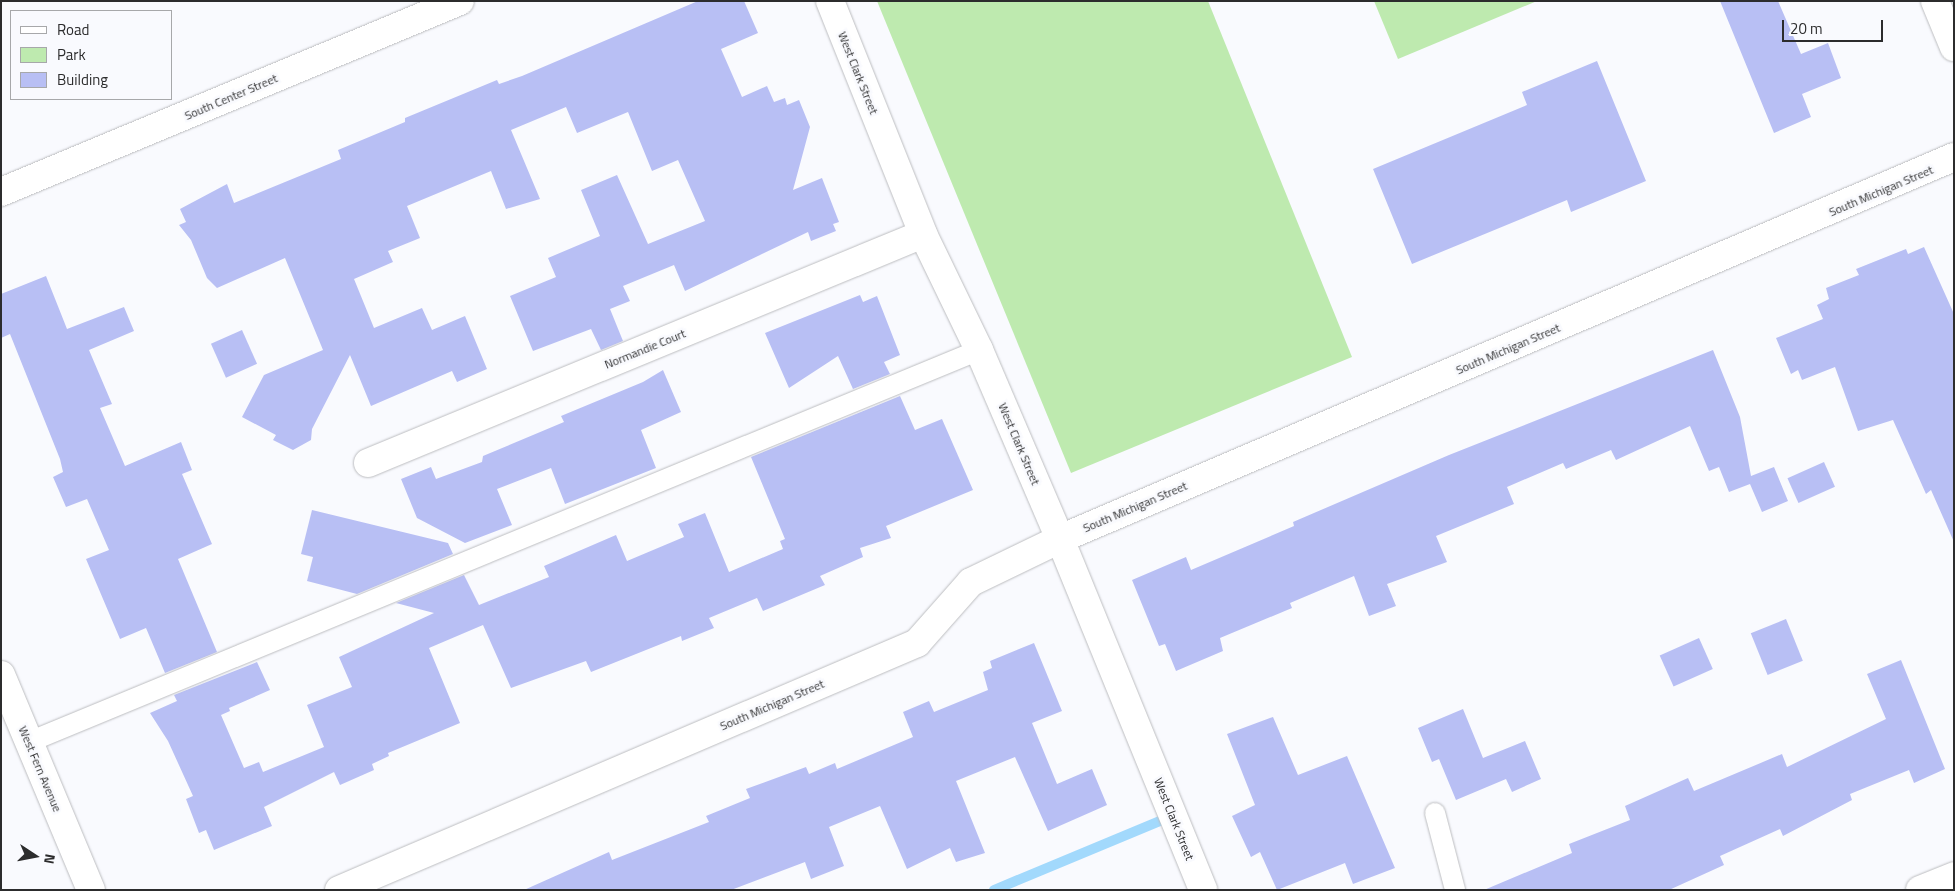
<!DOCTYPE html>
<html>
<head>
<meta charset="utf-8">
<style>
  body { margin:0 }
  #map { position:relative; width:1955px; height:891px; overflow:hidden; background:#f9fafe; font-family:"Titillium Web",sans-serif }
  div>[style] { position:absolute }
  .green>* { inset:0; background:#beeaaf }
  .stream>* { height:10px; margin:-5px; padding:0 5px; transform-origin:5px; border-radius:5px; background:#a2d9fc }
  .building>* { inset:0; background:#b8bff4; transform-origin:0 0 }
  .roads { filter:drop-shadow(0 0 1px #bcbdc0) drop-shadow(0 0 1px #bcbdc0) }
  .lane>* { height:20px; margin:-10px; padding:0 10px; transform-origin:10px; border-radius:10px; background:#fff }
  .street>* { height:28px; margin:-14px; padding:0 14px; transform-origin:14px; border-radius:14px; background:#fff }
  .secondary>* { height:28px; margin:-14px; padding:0 14px; transform-origin:14px; border-radius:14px; background:#fff }
  span { translate:-50% -50%; white-space:nowrap; text-align:center; line-height:1.15; -webkit-text-stroke:5px #f9fafe; paint-order:stroke }
  .street-label { font-size:12px; color:#2c2c2d }
  .frame { position:absolute; inset:0; border:2px solid #2c2c2d; pointer-events:none }
  .legend { position:absolute; left:10px; top:10px; width:162px; height:90px; box-sizing:border-box; background:#f9fafe; border:1px solid #a7a8aa; margin:0; padding:6px 9px; list-style:none; font-size:15px; color:#2c2c2d }
  .legend li { display:flex; align-items:center; gap:10px; height:25px }
  .legend b { width:25px; border:1px solid #a7a8aa }
  .north { position:absolute; left:10px; top:831px; width:50px; height:50px; -webkit-text-stroke:4px #f9fafe; paint-order:stroke; rotate:101deg; font-size:14px; font-weight:700; line-height:20px; text-align:center; color:#2c2c2d }
  .north::after { content:''; display:block; margin:auto; width:18px; height:22px; background:#2c2c2d; clip-path:polygon(50% 0,100% 100%,50% 72%,0 100%) }
  .scale { position:absolute; left:1782px; top:20px; width:101px; height:22px; box-sizing:border-box; border:2px solid #2c2c2d; border-top:0; padding-left:6px; font-size:15px; line-height:18px; white-space:nowrap; color:#2c2c2d; -webkit-text-stroke:4px #f9fafe; paint-order:stroke }
</style>
</head>
<body>
<div id="map">
  <div class="green">
    <div style="clip-path:polygon(877px 1px,1208px 1px,1352px 357px,1071px 473px)"></div>
    <div style="clip-path:polygon(1374px 1px,1537px 1px,1398px 59px)"></div>
  </div>
  <div class="stream">
    <div style="left:994px;top:890px;width:193px;rotate:-22.6deg"></div>
  </div>
  <div class="building">
    <div style="clip-path:polygon(698px 1px,744px 1px,758px 33px,721px 49px,742px 97px,767px 86px,774px 102px,785px 98px,787px 105px,799px 100px,810px 127px,793px 190px,822px 178px,839px 222px,833px 224px,836px 231px,811px 241px,808px 232px,685px 291px,674px 265px,623px 286px,630px 301px,610px 309px,623px 341px,601px 350px,591px 329px,533px 351px,510px 296px,556px 277px,548px 258px,600px 236px,581px 190px,617px 175px,648px 244px,705px 221px,678px 160px,652px 171px,628px 112px,577px 133px,566px 107px,511px 130px,540px 199px,506px 209px,491px 171px,407px 206px,420px 238px,388px 251px,393px 262px,354px 279px,374px 328px,422px 308px,432px 330px,465px 316px,487px 369px,457px 382px,452px 371px,371px 406px,350px 355px,312px 429px,311px 440px,293px 450px,273px 440px,276px 435px,242px 417px,264px 375px,323px 350px,285px 258px,217px 288px,207px 278px,191px 240px,179px 225px,186px 222px,180px 209px,227px 184px,234px 203px,341px 159px,338px 150px,405px 122px,405px 118px,497px 80px,499px 84px,522px 76px)"></div>
    <div style="clip-path:polygon(1720px 1px,1778px 1px,1801px 54px,1828px 43px,1841px 78px,1802px 94px,1811px 117px,1774px 133px)"></div>
    <div style="clip-path:polygon(1597px 61px,1646px 181px,1571px 212px,1567px 200px,1412px 264px,1373px 169px,1527px 105px,1522px 92px)"></div>
    <div style="clip-path:polygon(1924px 247px,1954px 314px,1954px 542px,1931px 490px,1926px 494px,1893px 420px,1858px 431px,1835px 367px,1802px 380px,1798px 370px,1791px 374px,1776px 338px,1823px 319px,1817px 305px,1829px 299px,1826px 288px,1859px 275px,1856px 269px,1906px 249px,1908px 254px)"></div>
    <div style="clip-path:polygon(46px 276px,67px 329px,124px 307px,134px 331px,89px 350px,112px 404px,100px 408px,125px 466px,181px 442px,192px 470px,182px 474px,212px 544px,178px 559px,217px 652px,165px 673px,146px 628px,120px 639px,86px 559px,109px 550px,87px 499px,66px 507px,53px 477px,63px 472px,60px 459px,10px 334px,1px 338px,1px 294px)"></div>
    <div style="clip-path:polygon(860px 295px,863px 302px,877px 296px,900px 355px,884px 362px,890px 374px,853px 389px,838px 356px,789px 388px,765px 333px)"></div>
    <div style="left:242px;top:330px;width:37px;height:34px;rotate:66deg"></div>
    <div style="clip-path:polygon(1713px 350px,1740px 417px,1751px 476px,1774px 467px,1788px 501px,1762px 512px,1750px 484px,1729px 492px,1719px 467px,1709px 471px,1690px 426px,1616px 460px,1611px 450px,1566px 469px,1563px 463px,1507px 487px,1514px 504px,1436px 536px,1447px 562px,1387px 584px,1396px 606px,1369px 616px,1354px 576px,1290px 603px,1292px 608px,1220px 638px,1223px 651px,1176px 671px,1165px 644px,1159px 646px,1132px 580px,1186px 557px,1191px 570px,1294px 526px,1293px 522px,1449px 455px)"></div>
    <div style="clip-path:polygon(663px 370px,681px 412px,641px 430px,656px 468px,565px 504px,551px 468px,497px 489px,512px 525px,465px 543px,417px 518px,401px 479px,431px 467px,436px 479px,482px 462px,483px 456px,564px 422px,561px 416px,643px 382px)"></div>
    <div style="clip-path:polygon(900px 396px,915px 430px,942px 419px,973px 490px,886px 526px,891px 538px,860px 548px,863px 557px,820px 576px,825px 585px,763px 611px,757px 598px,709px 618px,714px 628px,682px 641px,681px 636px,591px 672px,586px 661px,511px 688px,483px 625px,429px 648px,460px 723px,388px 753px,389px 756px,372px 764px,374px 770px,340px 785px,334px 772px,264px 807px,272px 826px,214px 850px,206px 830px,199px 833px,186px 799px,193px 796px,168px 741px,150px 713px,177px 701px,174px 695px,257px 662px,270px 690px,229px 708px,230px 711px,221px 715px,244px 768px,259px 762px,263px 772px,324px 747px,307px 705px,352px 687px,339px 657px,434px 613px,396px 603px,464px 575px,479px 605px,549px 577px,544px 566px,616px 535px,627px 561px,684px 537px,678px 524px,705px 513px,729px 572px,783px 549px,780px 541px,785px 539px,751px 457px)"></div>
    <div style="left:1824px;top:462px;width:27px;height:40px;rotate:66deg"></div>
    <div style="clip-path:polygon(312px 510px,448px 543px,453px 554px,357px 594px,307px 581px,313px 557px,301px 554px)"></div>
    <div style="left:1786px;top:619px;width:45px;height:38px;rotate:68deg"></div>
    <div style="left:1699px;top:638px;width:34px;height:43px;rotate:66deg"></div>
    <div style="clip-path:polygon(1034px 643px,1062px 711px,1032px 723px,1057px 784px,1092px 769px,1107px 805px,1048px 831px,1015px 757px,956px 781px,985px 853px,956px 862px,950px 848px,907px 869px,880px 806px,829px 827px,844px 866px,811px 879px,805px 862px,731px 890px,524px 890px,609px 852px,612px 860px,709px 822px,706px 816px,750px 798px,746px 789px,806px 767px,809px 774px,835px 763px,837px 769px,913px 737px,903px 712px,929px 701px,934px 712px,988px 690px,983px 672px,992px 668px,990px 661px)"></div>
    <div style="clip-path:polygon(1901px 660px,1945px 769px,1914px 783px,1909px 770px,1850px 794px,1852px 800px,1783px 836px,1780px 829px,1720px 856px,1724px 865px,1669px 890px,1484px 890px,1572px 853px,1569px 844px,1630px 820px,1625px 806px,1688px 778px,1694px 791px,1782px 754px,1787px 767px,1886px 719px,1867px 674px)"></div>
    <div style="clip-path:polygon(1463px 709px,1483px 758px,1525px 741px,1541px 779px,1512px 792px,1506px 779px,1456px 800px,1439px 759px,1432px 762px,1418px 728px)"></div>
    <div style="clip-path:polygon(1273px 717px,1298px 775px,1347px 756px,1395px 868px,1353px 884px,1345px 863px,1277px 890px,1260px 852px,1251px 857px,1232px 816px,1255px 805px,1227px 734px)"></div>
  </div>
  <div class="roads">
    <div class="lane">
      <div style="left:29px;top:742px;width:1028px;rotate:-22.42deg"></div>
      <div style="left:1435px;top:813px;width:80px;rotate:75.4deg"></div>
    </div>
    <div class="street">
      <div style="left:830px;top:1px;width:251px;rotate:68.2deg"></div>
      <div style="left:923px;top:234px;width:129px;rotate:64.2deg"></div>
      <div style="left:979px;top:350px;width:206px;rotate:66.8deg"></div>
      <div style="left:1060px;top:539px;width:379px;rotate:67.8deg"></div>
      <div style="left:368px;top:463px;width:600px;rotate:-22.42deg"></div>
      <div style="left:339px;top:890px;width:629px;rotate:-23.14deg"></div>
      <div style="left:917px;top:643px;width:81px;rotate:-48.5deg"></div>
      <div style="left:971px;top:582px;width:99px;rotate:-25.8deg"></div>
      <div style="left:1060px;top:539px;width:972px;rotate:-23.14deg"></div>
      <div style="left:1920px;top:890px;width:37px;rotate:-22deg"></div>
    </div>
    <div class="secondary">
      <div style="left:1935px;top:1px;width:50px;rotate:67.6deg"></div>
      <div style="left:1px;top:192px;width:497px;rotate:-22.6deg"></div>
      <div style="left:1px;top:675px;width:233px;rotate:67.3deg"></div>
    </div>
  </div>
  <div class="street-label">
    <span style="left:858px;top:73px;rotate:68deg">West Clark Street</span>
    <span style="left:231px;top:97px;rotate:-23deg">South Center Street</span>
    <span style="left:1881px;top:191px;rotate:-23deg">South Michigan Street</span>
    <span style="left:645px;top:349px;rotate:-22deg">Normandie Court</span>
    <span style="left:1508px;top:349px;rotate:-23deg">South Michigan Street</span>
    <span style="left:1019px;top:444px;rotate:67deg">West Clark Street</span>
    <span style="left:1135px;top:507px;rotate:-23deg">South Michigan Street</span>
    <span style="left:772px;top:705px;rotate:-23deg">South Michigan Street</span>
    <span style="left:40px;top:769px;rotate:67deg">West Fern Avenue</span>
    <span style="left:1174px;top:819px;rotate:68deg">West Clark Street</span>
  </div>
  <div class="frame"></div>
  <ul class="legend">
  <li><b style="height:6px;background:#fff"></b>Road</li>
  <li><b style="height:14px;background:#beeaaf"></b>Park</li>
  <li><b style="height:14px;background:#b8bff4"></b>Building</li>
  </ul>
  <div class="north">N</div>
  <div class="scale">20 m</div>
</div>
</body>
</html>
